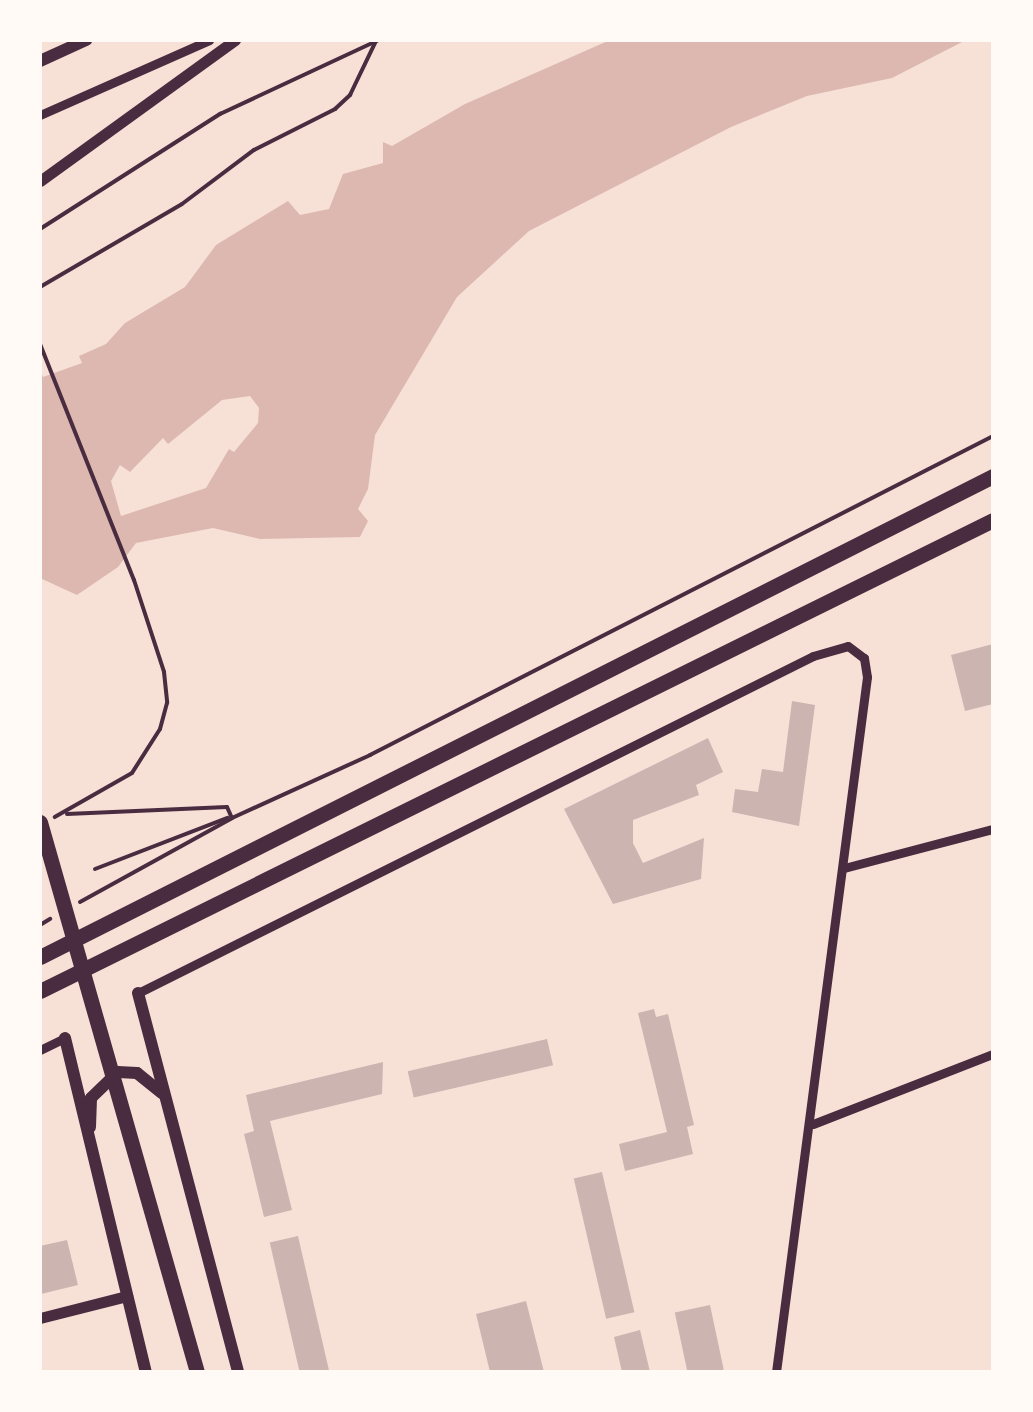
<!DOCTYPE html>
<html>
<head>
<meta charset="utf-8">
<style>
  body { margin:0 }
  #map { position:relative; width:1033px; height:1412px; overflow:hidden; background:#f7e1d7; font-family:Merriweather,serif }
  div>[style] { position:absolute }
  .water>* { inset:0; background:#dcb8b0 }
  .building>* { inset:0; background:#ccb4b1; transform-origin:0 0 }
  .path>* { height:4px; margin:-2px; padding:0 2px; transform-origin:2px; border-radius:2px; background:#4a2c40 }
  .minor>* { height:9px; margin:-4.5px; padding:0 4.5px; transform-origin:4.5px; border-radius:4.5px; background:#4a2c40 }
  .tertiary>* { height:11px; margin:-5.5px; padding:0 5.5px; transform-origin:5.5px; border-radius:5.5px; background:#4a2c40 }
  .secondary>* { height:12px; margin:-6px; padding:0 6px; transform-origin:6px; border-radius:6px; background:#4a2c40 }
  .primary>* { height:15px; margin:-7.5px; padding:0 7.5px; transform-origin:7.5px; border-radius:7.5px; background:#4a2c40 }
  .trunk>* { height:15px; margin:-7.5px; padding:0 7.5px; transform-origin:7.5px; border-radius:7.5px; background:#4a2c40 }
  span { translate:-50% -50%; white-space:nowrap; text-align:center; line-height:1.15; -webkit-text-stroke:8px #fffaf5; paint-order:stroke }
  .frame { position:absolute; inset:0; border:42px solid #fffaf5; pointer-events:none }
</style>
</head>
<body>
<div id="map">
  <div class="water">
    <div style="clip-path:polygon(evenodd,610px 40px,966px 40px,892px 78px,807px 96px,731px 127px,529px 231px,457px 297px,375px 435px,368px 489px,358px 509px,368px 521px,360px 537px,260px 539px,213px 528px,136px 543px,118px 567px,77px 595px,40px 578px,40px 370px,43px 377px,82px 363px,79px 356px,106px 344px,125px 323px,185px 287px,216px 245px,288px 201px,300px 215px,329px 209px,343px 174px,383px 163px,383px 142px,392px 146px,465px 104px,610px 40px,250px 396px,259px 408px,258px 423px,234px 452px,229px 449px,206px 488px,121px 516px,111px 481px,120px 465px,130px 472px,163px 438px,168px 444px,222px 400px,250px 396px)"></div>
  </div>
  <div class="building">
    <div style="clip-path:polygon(993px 644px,993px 704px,965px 711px,951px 655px)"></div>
    <div style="clip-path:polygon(792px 701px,815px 705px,799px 826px,732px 812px,735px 789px,758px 792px,762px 769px,783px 772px)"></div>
    <div style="clip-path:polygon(708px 738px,723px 772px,696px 785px,699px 795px,633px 820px,633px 843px,643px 863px,704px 838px,701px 879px,613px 904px,564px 809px)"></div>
    <div style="clip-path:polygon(654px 1009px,656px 1017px,668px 1014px,694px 1125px,687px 1127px,693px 1154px,625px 1171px,619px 1144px,667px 1132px,638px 1013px)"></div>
    <div style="left:547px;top:1039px;width:27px;height:143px;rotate:77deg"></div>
    <div style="clip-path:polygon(383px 1062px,382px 1094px,270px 1121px,292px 1210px,264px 1217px,244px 1134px,254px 1131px,246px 1095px)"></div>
    <div style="left:602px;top:1172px;width:144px;height:29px;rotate:77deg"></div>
    <div style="left:298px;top:1236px;width:140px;height:29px;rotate:77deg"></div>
    <div style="clip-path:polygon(67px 1240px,78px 1285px,41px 1294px,40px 1246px)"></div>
    <div style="clip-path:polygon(526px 1301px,544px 1372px,490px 1372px,476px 1314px)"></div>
    <div style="left:710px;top:1305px;width:66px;height:36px;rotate:78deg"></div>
    <div style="clip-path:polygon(640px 1330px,650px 1372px,622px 1372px,614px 1337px)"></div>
  </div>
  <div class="path">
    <div style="left:40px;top:229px;width:214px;rotate:-32.6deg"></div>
    <div style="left:220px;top:114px;width:175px;rotate:-25deg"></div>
    <div style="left:40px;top:287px;width:164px;rotate:-30.3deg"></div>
    <div style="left:182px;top:204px;width:90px;rotate:-36.9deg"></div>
    <div style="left:254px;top:150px;width:91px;rotate:-26.8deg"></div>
    <div style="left:335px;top:109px;width:21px;rotate:-43deg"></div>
    <div style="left:350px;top:95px;width:60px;rotate:-64.3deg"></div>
    <div style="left:40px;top:344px;width:254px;rotate:68.3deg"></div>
    <div style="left:134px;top:580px;width:97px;rotate:71.9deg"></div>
    <div style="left:164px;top:672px;width:31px;rotate:84deg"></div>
    <div style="left:167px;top:703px;width:27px;rotate:105deg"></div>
    <div style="left:160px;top:729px;width:52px;rotate:122.5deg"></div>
    <div style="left:132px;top:773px;width:89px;rotate:150.3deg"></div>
    <div style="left:67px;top:814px;width:160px;rotate:-2.5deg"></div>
    <div style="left:227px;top:807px;width:10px;rotate:66deg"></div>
    <div style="left:95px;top:869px;width:142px;rotate:-21.1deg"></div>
    <div style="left:80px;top:902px;width:174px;rotate:-28.9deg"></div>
    <div style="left:232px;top:818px;width:152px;rotate:-24.5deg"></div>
    <div style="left:370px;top:755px;width:700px;rotate:-27.11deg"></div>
    <div style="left:40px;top:925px;width:12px;rotate:-31deg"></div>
  </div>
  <div class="minor">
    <div style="left:40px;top:115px;width:185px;rotate:-23.9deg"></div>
    <div style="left:844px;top:868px;width:154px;rotate:-14.7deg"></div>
    <div style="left:138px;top:993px;width:754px;rotate:-26.53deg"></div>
    <div style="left:813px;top:656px;width:36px;rotate:-16deg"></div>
    <div style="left:848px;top:646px;width:20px;rotate:37deg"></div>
    <div style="left:864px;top:658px;width:19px;rotate:81deg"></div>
    <div style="left:867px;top:677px;width:701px;rotate:97.46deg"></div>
    <div style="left:40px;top:1050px;width:28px;rotate:-26deg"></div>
    <div style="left:813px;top:1124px;width:193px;rotate:-21.3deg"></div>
  </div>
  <div class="tertiary">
    <div style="left:40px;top:181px;width:241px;rotate:-35.9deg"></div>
    <div style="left:40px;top:1318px;width:90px;rotate:-14.2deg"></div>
  </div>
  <div class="secondary">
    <div style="left:40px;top:61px;width:51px;rotate:-24.5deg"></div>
    <div style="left:138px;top:993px;width:392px;rotate:75.2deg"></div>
    <div style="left:65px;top:1038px;width:344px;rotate:76.4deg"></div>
    <div style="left:90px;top:1127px;width:29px;rotate:-88deg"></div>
    <div style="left:91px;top:1098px;width:37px;rotate:-44deg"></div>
    <div style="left:118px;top:1072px;width:19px;rotate:3deg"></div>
    <div style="left:137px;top:1073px;width:32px;rotate:39deg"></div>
  </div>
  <div class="primary">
    <div style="left:40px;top:822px;width:572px;rotate:74.07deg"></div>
  </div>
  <div class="trunk">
    <div style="left:40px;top:957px;width:1068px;rotate:-26.78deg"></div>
    <div style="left:40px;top:991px;width:1063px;rotate:-26.3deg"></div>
  </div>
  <div class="frame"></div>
</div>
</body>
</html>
